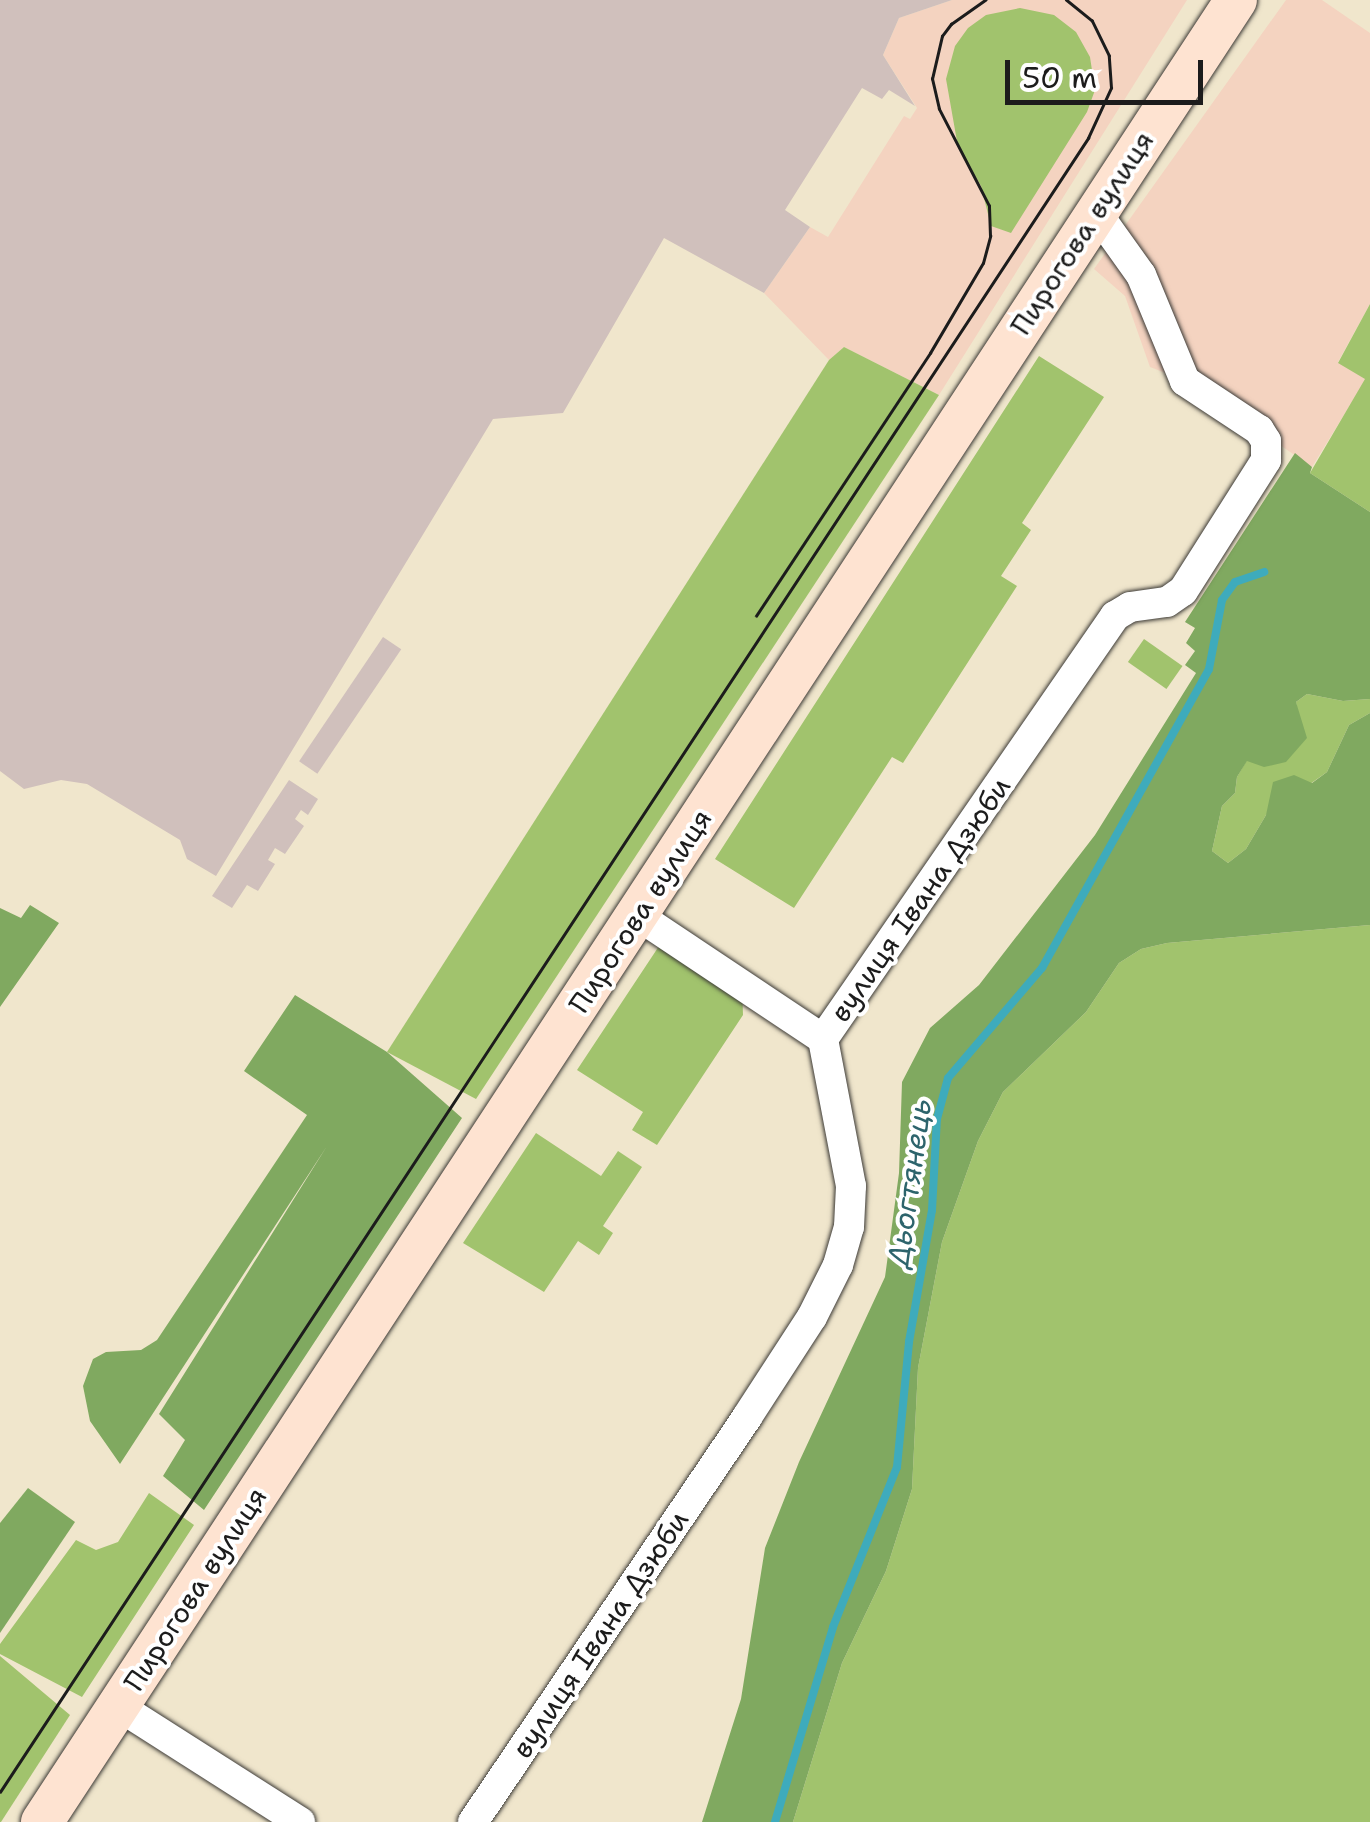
<!DOCTYPE html>
<html>
<head>
<meta charset="utf-8">
<style>
  body { margin:0 }
  #map { position:relative; width:1370px; height:1822px; overflow:hidden; background:#f0e6cc; font-family:"Shantell Sans",sans-serif }
  div>[style] { position:absolute }
  .built>* { inset:0; background:#f4d3c0 }
  .industrial>* { inset:0; background:#d0c0bc; transform-origin:0 0 }
  .green>* { inset:0; background:#a1c36d; transform-origin:0 0 }
  .forest>* { inset:0; background:#80a960 }
  .stream>* { height:8px; margin:-4px; padding:0 4px; transform-origin:4px; border-radius:4px; background:#3eabbc }
  .roads { filter:drop-shadow(0 0 2px #3c3a36) drop-shadow(0 0 2px #3c3a36) }
  .street>* { height:30px; margin:-15px; padding:0 15px; transform-origin:15px; border-radius:15px; background:#fff }
  .secondary>* { height:42px; margin:-21px; padding:0 21px; transform-origin:21px; border-radius:21px; background:#fee3d1 }
  .tram>* { height:2.5px; margin:-1.25px; padding:0 1.25px; transform-origin:1.25px; border-radius:1.25px; background:#1c1c1c }
  span { translate:-50% -50%; white-space:nowrap; text-align:center; line-height:1.15; -webkit-text-stroke:8px #fff; paint-order:stroke }
  .street-label { font-size:28px; color:#1c1c1c }
  .water-label { font-size:30px; color:#2d646c; font-style:italic }
  .scale { position:absolute; left:1005px; top:60px; width:198px; height:45px; box-sizing:border-box; border:5px solid #1c1c1c; border-top:0; padding-left:12px; font-size:30px; line-height:35px; white-space:nowrap; color:#1c1c1c; -webkit-text-stroke:8px #fff; paint-order:stroke }
</style>
</head>
<body>
<div id="map">
  <div class="built">
    <div style="clip-path:polygon(952px 0,1187px 0,939px 395px,844px 347px,829px 360px,764px 293px,810px 227px,828px 237px,904px 116px,910px 119px,917px 108px,883px 55px,899px 18px)"></div>
    <div style="clip-path:polygon(1286px 0,1322px 0,1370px 33px,1370px 304px,1338px 362px,1366px 379px,1312px 467px,1186px 381px,1150px 367px,1125px 296px,1094px 269px)"></div>
  </div>
  <div class="industrial">
    <div style="clip-path:polygon(0 0,952px 0,899px 18px,883px 55px,915px 106px,889px 90px,882px 99px,862px 88px,785px 210px,810px 227px,764px 293px,664px 238px,563px 413px,493px 419px,216px 876px,187px 859px,180px 840px,87px 784px,61px 780px,24px 789px,0 771px)"></div>
    <div style="left:383px;top:637px;width:22px;height:150px;rotate:34deg"></div>
    <div style="clip-path:polygon(289px 780px,318px 799px,308px 815px,301px 810px,295px 819px,304px 826px,285px 854px,275px 848px,268px 860px,275px 864px,258px 891px,247px 885px,232px 908px,212px 896px)"></div>
  </div>
  <div class="green">
    <div style="clip-path:polygon(1020px 8px,1054px 15px,1076px 32px,1090px 57px,1095px 90px,1087px 112px,1011px 233px,991px 226px,981px 186px,958px 147px,946px 79px,955px 46px,968px 28px,986px 15px)"></div>
    <div style="clip-path:polygon(1370px 304px,1370px 512px,1310px 473px,1365px 379px,1338px 363px)"></div>
    <div style="clip-path:polygon(844px 347px,939px 395px,476px 1099px,387px 1052px,829px 360px)"></div>
    <div style="clip-path:polygon(1039px 356px,1104px 397px,1022px 523px,1031px 530px,1001px 576px,1017px 586px,903px 763px,892px 757px,794px 908px,715px 859px)"></div>
    <div style="left:1144px;top:639px;width:47px;height:28px;rotate:35deg"></div>
    <div style="clip-path:polygon(1307px 694px,1343px 701px,1370px 699px,1370px 713px,1349px 725px,1327px 772px,1266px 815px,1246px 849px,1228px 863px,1212px 851px,1222px 806px,1235px 793px,1237px 777px,1247px 760px,1298px 717px,1296px 702px)"></div>
    <div style="clip-path:polygon(1370px 925px,1370px 1822px,793px 1822px,842px 1663px,886px 1571px,912px 1489px,918px 1368px,942px 1242px,978px 1141px,1003px 1092px,1086px 1012px,1119px 963px,1141px 949px,1167px 943px)"></div>
    <div style="clip-path:polygon(665px 937px,742px 987px,743px 1015px,657px 1145px,632px 1130px,643px 1112px,577px 1070px)"></div>
    <div style="clip-path:polygon(536px 1133px,601px 1176px,618px 1151px,642px 1167px,603px 1226px,613px 1233px,599px 1255px,578px 1241px,544px 1292px,463px 1243px)"></div>
    <div style="clip-path:polygon(149px 1493px,194px 1525px,82px 1697px,0 1654px,0 1644px,76px 1540px,96px 1550px,118px 1542px)"></div>
    <div style="clip-path:polygon(0 1656px,70px 1715px,1px 1822px,0 1822px)"></div>
  </div>
  <div class="forest">
    <div style="clip-path:polygon(1295px 453px,1312px 467px,1310px 473px,1370px 512px,1370px 699px,1343px 701px,1307px 694px,1296px 702px,1307px 738px,1286px 762px,1264px 767px,1247px 761px,1237px 777px,1235px 793px,1222px 806px,1212px 851px,1228px 863px,1246px 849px,1266px 815px,1273px 782px,1294px 775px,1312px 783px,1327px 772px,1349px 725px,1370px 713px,1370px 925px,1167px 943px,1141px 949px,1119px 963px,1086px 1012px,1003px 1092px,978px 1141px,942px 1242px,918px 1368px,912px 1489px,886px 1571px,842px 1663px,793px 1822px,702px 1822px,741px 1699px,765px 1548px,799px 1462px,885px 1277px,899px 1173px,902px 1082px,930px 1028px,979px 985px,1095px 835px,1196px 673px,1185px 665px,1195px 651px,1186px 643px,1195px 628px,1185px 622px)"></div>
    <div style="clip-path:polygon(30px 905px,59px 923px,0 1007px,0 908px,21px 918px)"></div>
    <div style="clip-path:polygon(295px 995px,387px 1052px,462px 1118px,204px 1510px,163px 1476px,185px 1440px,159px 1414px,327px 1146px,120px 1464px,90px 1421px,83px 1386px,93px 1359px,106px 1352px,141px 1350px,157px 1340px,307px 1115px,244px 1071px)"></div>
    <div style="clip-path:polygon(28px 1488px,75px 1522px,0 1633px,0 1523px)"></div>
  </div>
  <div class="stream">
    <div style="left:775px;top:1822px;width:203px;rotate:-73.4deg"></div>
    <div style="left:833px;top:1627px;width:172px;rotate:-68.2deg"></div>
    <div style="left:897px;top:1467px;width:126px;rotate:-84.5deg"></div>
    <div style="left:909px;top:1342px;width:134px;rotate:-80.1deg"></div>
    <div style="left:932px;top:1210px;width:91px;rotate:-86.9deg"></div>
    <div style="left:937px;top:1119px;width:42px;rotate:-75deg"></div>
    <div style="left:948px;top:1078px;width:145px;rotate:-49.5deg"></div>
    <div style="left:1042px;top:968px;width:342px;rotate:-60.8deg"></div>
    <div style="left:1209px;top:669px;width:70px;rotate:-79.3deg"></div>
    <div style="left:1222px;top:600px;width:22px;rotate:-54deg"></div>
    <div style="left:1235px;top:582px;width:31px;rotate:-19deg"></div>
  </div>
  <div class="roads">
    <div class="street">
      <div style="left:637px;top:915px;width:224px;rotate:33.7deg"></div>
      <div style="left:118px;top:1706px;width:216px;rotate:32.5deg"></div>
      <div style="left:473px;top:1822px;width:489px;rotate:-55.9deg"></div>
      <div style="left:747px;top:1417px;width:119px;rotate:-57deg"></div>
      <div style="left:812px;top:1317px;width:58px;rotate:-63.4deg"></div>
      <div style="left:838px;top:1265px;width:40px;rotate:-74deg"></div>
      <div style="left:849px;top:1227px;width:41px;rotate:-87.2deg"></div>
      <div style="left:851px;top:1186px;width:150px;rotate:-100.8deg"></div>
      <div style="left:823px;top:1039px;width:514px;rotate:-55.38deg"></div>
      <div style="left:1115px;top:616px;width:17px;rotate:-31deg"></div>
      <div style="left:1130px;top:607px;width:37px;rotate:-8deg"></div>
      <div style="left:1167px;top:602px;width:19px;rotate:-35deg"></div>
      <div style="left:1183px;top:591px;width:155px;rotate:-57.6deg"></div>
      <div style="left:1266px;top:460px;width:19px;rotate:-90deg"></div>
      <div style="left:1266px;top:441px;width:13px;rotate:-122deg"></div>
      <div style="left:1259px;top:430px;width:89px;rotate:-146.5deg"></div>
      <div style="left:1185px;top:381px;width:115px;rotate:-112.5deg"></div>
      <div style="left:1141px;top:275px;width:77px;rotate:-125.5deg"></div>
    </div>
    <div class="secondary">
      <div style="left:42px;top:1822px;width:2178px;rotate:-56.76deg"></div>
    </div>
  </div>
  <div class="tram">
    <div style="left:756px;top:616px;width:315px;rotate:-56.5deg"></div>
    <div style="left:930px;top:353px;width:104px;rotate:-59.5deg"></div>
    <div style="left:983px;top:263px;width:28px;rotate:-75deg"></div>
    <div style="left:990px;top:236px;width:30px;rotate:-92deg"></div>
    <div style="left:989px;top:206px;width:109px;rotate:-117.3deg"></div>
    <div style="left:939px;top:109px;width:31px;rotate:-103deg"></div>
    <div style="left:932px;top:79px;width:44px;rotate:-76.9deg"></div>
    <div style="left:942px;top:36px;width:15px;rotate:-53deg"></div>
    <div style="left:951px;top:24px;width:42px;rotate:-35.2deg"></div>
    <div style="left:0;top:1792px;width:1980px;rotate:-56.66deg"></div>
    <div style="left:1088px;top:138px;width:55px;rotate:-65.3deg"></div>
    <div style="left:1111px;top:88px;width:32px;rotate:-94deg"></div>
    <div style="left:1109px;top:56px;width:39px;rotate:-116deg"></div>
    <div style="left:1092px;top:21px;width:33px;rotate:-141deg"></div>
  </div>
  <div class="street-label">
    <span style="left:1082px;top:233px;rotate:-57deg">Пирогова вулиця</span>
    <span style="left:920px;top:899px;rotate:-55deg">вулиця Івана Дзюби</span>
    <span style="left:640px;top:911px;rotate:-57deg">Пирогова вулиця</span>
    <span style="left:195px;top:1589px;rotate:-57deg">Пирогова вулиця</span>
    <span style="left:600px;top:1634px;rotate:-56deg">вулиця Івана Дзюби</span>
  </div>
  <div class="water-label">
    <span style="left:910px;top:1183px;rotate:-82deg">Дьогтянець</span>
  </div>
  <div class="scale">50 m</div>
</div>
</body>
</html>
